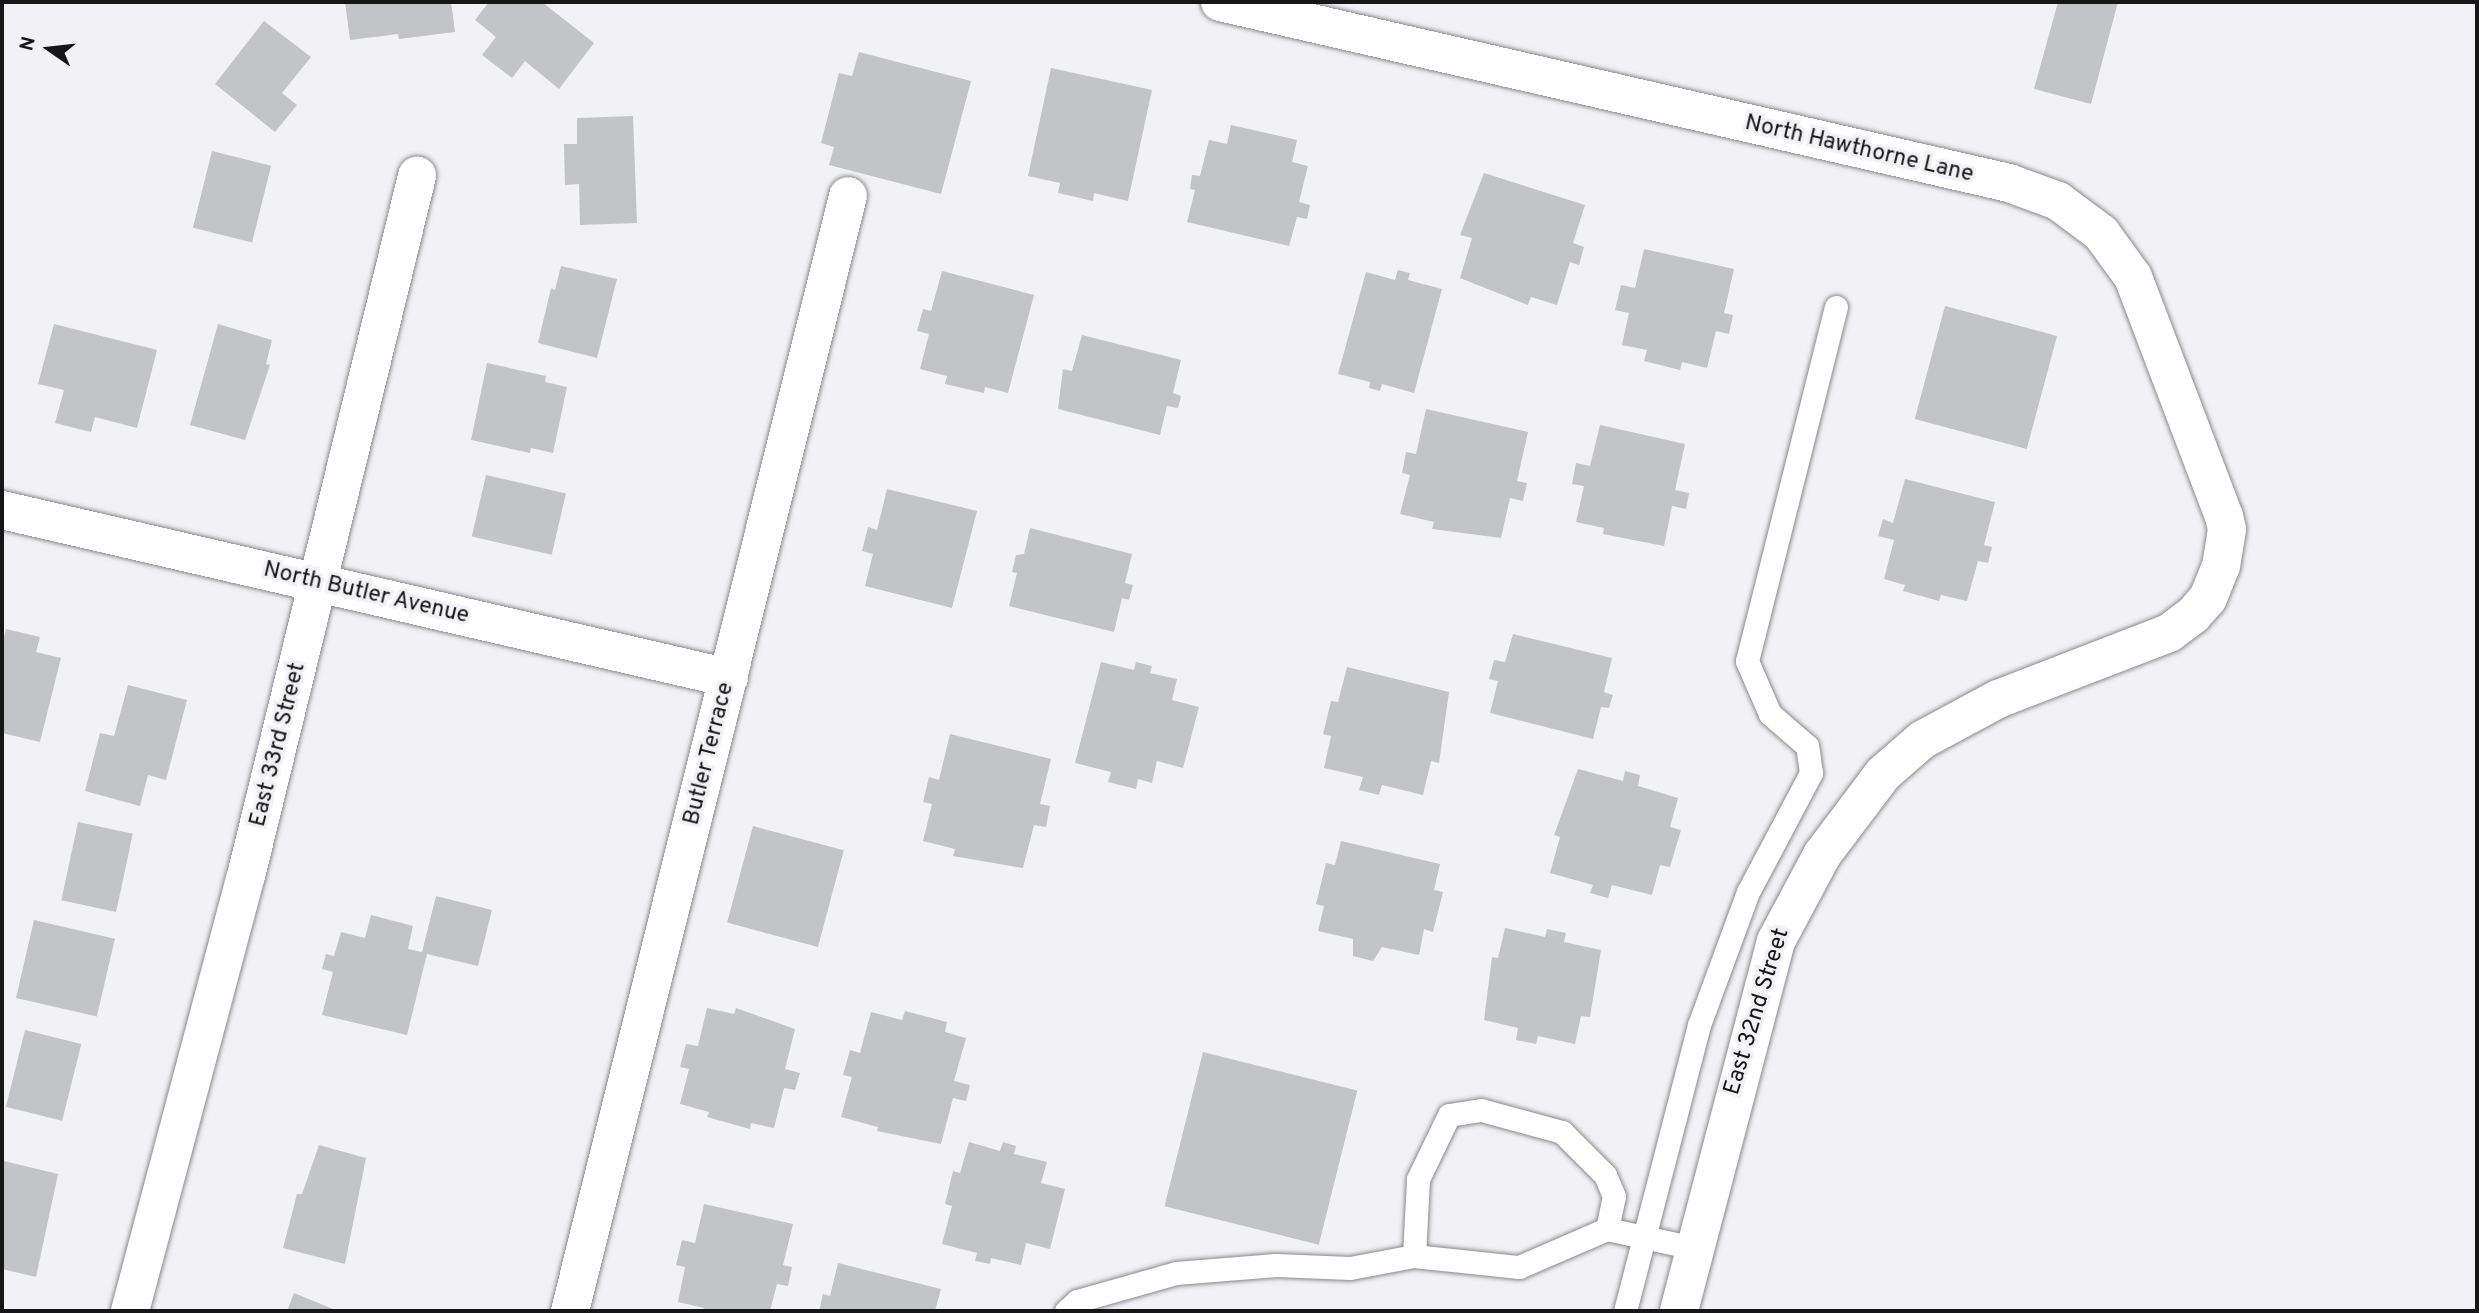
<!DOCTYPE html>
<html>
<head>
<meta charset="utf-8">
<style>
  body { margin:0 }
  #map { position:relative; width:2479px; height:1313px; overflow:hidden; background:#f2f1f6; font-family:Overpass,sans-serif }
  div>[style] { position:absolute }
  .building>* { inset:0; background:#c3c4c8; transform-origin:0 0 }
  .roads { filter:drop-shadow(0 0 2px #8a8a8e) drop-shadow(0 0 2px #8a8a8e) }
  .service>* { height:23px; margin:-11.5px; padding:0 11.5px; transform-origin:11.5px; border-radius:11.5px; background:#fff }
  .minor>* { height:38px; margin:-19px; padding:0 19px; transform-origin:19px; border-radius:19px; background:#fff }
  span { translate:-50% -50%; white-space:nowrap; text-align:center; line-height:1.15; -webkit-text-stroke:7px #f2f1f6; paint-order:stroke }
  .street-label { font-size:23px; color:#161617 }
  .frame { position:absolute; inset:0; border:4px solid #161617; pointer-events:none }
  .north { position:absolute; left:14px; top:14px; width:70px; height:70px; -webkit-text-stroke:5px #f2f1f6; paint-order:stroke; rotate:284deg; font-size:19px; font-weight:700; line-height:28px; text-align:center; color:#161617 }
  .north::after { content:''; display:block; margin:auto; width:24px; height:32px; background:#161617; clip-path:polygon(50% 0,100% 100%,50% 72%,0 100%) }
</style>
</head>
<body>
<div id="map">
  <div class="building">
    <div style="clip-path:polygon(345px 2px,451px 2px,455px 32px,399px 39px,398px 34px,350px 40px)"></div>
    <div style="clip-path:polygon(489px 2px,542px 2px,594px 43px,559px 89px,525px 61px,512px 78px,482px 55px,496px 37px,475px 20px)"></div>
    <div style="clip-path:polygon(2058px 2px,2118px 2px,2091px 104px,2034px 89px)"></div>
    <div style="clip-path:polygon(264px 21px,311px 57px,282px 93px,297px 105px,275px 132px,215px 84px)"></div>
    <div style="clip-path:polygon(859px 52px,971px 81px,941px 194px,829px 165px,834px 147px,821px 143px,839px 73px,852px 76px)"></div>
    <div style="clip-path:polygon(1051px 68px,1152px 90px,1128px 201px,1094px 193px,1093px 201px,1058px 193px,1060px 183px,1028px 176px)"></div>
    <div style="clip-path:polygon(633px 116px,637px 223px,580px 225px,579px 184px,565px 185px,564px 144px,577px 144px,577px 118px)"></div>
    <div style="clip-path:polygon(1231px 125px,1297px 140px,1292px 162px,1308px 166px,1299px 202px,1310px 205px,1307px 219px,1297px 217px,1289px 246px,1187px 222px,1195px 190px,1190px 189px,1192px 175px,1200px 176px,1209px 140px,1227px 144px)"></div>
    <div style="left:212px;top:151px;width:61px;height:79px;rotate:14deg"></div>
    <div style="clip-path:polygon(1484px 173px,1585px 205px,1573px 243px,1584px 247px,1579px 265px,1570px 262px,1557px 305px,1531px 297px,1528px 305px,1460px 278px,1472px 238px,1460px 235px)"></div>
    <div style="clip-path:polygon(1644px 249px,1734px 269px,1724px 313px,1733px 315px,1729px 334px,1716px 331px,1707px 368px,1682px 362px,1680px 370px,1644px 361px,1647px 350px,1622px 345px,1629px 313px,1615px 310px,1621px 285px,1635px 288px)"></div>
    <div style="clip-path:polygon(561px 266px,617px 279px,597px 358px,538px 343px,551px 288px,555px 290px)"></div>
    <div style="clip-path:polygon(1398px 270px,1410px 273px,1408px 280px,1442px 289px,1414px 393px,1382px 384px,1380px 391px,1369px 388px,1370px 382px,1338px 374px,1366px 272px,1395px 280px)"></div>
    <div style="clip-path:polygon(942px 271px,1034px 295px,1008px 393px,985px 387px,984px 393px,945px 384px,947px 376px,920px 369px,929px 334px,917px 331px,923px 309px,931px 311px)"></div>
    <div style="left:1945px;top:306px;width:116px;height:117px;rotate:15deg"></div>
    <div style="clip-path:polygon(54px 324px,157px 350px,137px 428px,95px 417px,91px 432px,55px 423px,64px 390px,38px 384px)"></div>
    <div style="clip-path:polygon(218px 324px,272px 340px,266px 364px,270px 365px,245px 440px,190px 425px)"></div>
    <div style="clip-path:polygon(1082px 335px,1181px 360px,1173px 393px,1181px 396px,1178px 408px,1167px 406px,1160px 435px,1058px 409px,1063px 369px,1072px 371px)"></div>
    <div style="clip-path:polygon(487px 363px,546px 376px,545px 382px,567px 387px,553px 453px,531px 448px,530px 453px,471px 440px)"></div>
    <div style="clip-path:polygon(1426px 409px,1528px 432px,1517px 481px,1527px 483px,1523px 501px,1510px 498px,1501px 538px,1432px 529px,1434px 522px,1400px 514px,1410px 475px,1402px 473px,1406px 452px,1416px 454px)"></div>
    <div style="clip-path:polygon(1600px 425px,1685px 444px,1675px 490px,1689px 493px,1686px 509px,1672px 506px,1664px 546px,1603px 534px,1604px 528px,1576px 522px,1584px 486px,1572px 484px,1576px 463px,1590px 466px)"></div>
    <div style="left:486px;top:475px;width:82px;height:63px;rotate:13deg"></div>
    <div style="clip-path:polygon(1905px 479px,1995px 502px,1984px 545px,1992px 547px,1988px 563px,1978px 561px,1967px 601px,1941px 595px,1939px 601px,1903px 591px,1905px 585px,1884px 579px,1894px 540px,1878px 536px,1883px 519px,1893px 523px)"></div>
    <div style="clip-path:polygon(887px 489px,977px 511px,952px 608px,865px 586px,873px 554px,862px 551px,868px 527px,877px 530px)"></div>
    <div style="clip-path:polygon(1030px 528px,1132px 554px,1125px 583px,1133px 585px,1129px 600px,1122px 598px,1114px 632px,1009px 606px,1017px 573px,1012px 572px,1016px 555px,1024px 554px)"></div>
    <div style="clip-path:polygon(6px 629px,40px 637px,36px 652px,61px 658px,40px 742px,2px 733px,2px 645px)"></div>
    <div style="clip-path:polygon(1513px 634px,1612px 658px,1604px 692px,1613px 695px,1609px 708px,1601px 707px,1593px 739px,1490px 713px,1498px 681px,1489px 679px,1494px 660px,1505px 662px)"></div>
    <div style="clip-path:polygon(1101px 662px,1134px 670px,1136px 662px,1152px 666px,1150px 673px,1177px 679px,1172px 700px,1199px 707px,1183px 768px,1157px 761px,1152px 783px,1138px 779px,1136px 789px,1108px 782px,1111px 772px,1075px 763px)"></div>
    <div style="clip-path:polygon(1347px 667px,1449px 692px,1439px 763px,1431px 761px,1423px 795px,1382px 785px,1379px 795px,1359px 790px,1363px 777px,1324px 768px,1331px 736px,1323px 734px,1331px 701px,1338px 702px)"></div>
    <div style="clip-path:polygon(128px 685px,187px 700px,166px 780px,148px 775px,140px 806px,85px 791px,100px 733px,114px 736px)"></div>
    <div style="clip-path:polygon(950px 734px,1051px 759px,1040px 804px,1050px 806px,1046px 827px,1034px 825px,1023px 868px,953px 856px,955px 849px,923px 841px,932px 804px,923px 802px,929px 777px,939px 780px)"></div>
    <div style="clip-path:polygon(1578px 769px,1623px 781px,1625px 771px,1640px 775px,1638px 786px,1678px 798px,1670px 827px,1681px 830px,1670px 867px,1660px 865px,1652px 895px,1612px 885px,1608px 898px,1590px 893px,1593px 885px,1550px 873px,1560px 837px,1554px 835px)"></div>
    <div style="left:78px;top:822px;width:56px;height:80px;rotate:12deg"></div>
    <div style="left:753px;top:826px;width:94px;height:100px;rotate:15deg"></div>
    <div style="clip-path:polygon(1341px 841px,1440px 864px,1434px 890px,1443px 892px,1433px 932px,1424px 929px,1419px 955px,1382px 947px,1373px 961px,1353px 956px,1353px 939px,1318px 931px,1324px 906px,1316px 904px,1326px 863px,1335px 865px)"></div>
    <div style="clip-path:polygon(436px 896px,492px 910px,478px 966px,427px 954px,407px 1035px,322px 1015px,333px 972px,322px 969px,326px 954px,334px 956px,341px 932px,365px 938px,371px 915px,413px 926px,408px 949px,422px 952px)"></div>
    <div style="left:34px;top:920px;width:83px;height:80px;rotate:13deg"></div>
    <div style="clip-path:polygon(1505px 928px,1545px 937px,1547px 929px,1566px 933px,1564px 942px,1601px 950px,1590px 1017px,1581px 1016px,1575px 1044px,1538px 1036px,1536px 1044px,1516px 1040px,1518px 1028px,1484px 1020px,1492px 957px,1498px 958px)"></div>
    <div style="clip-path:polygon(707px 1008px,734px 1014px,736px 1008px,795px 1029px,785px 1069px,800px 1073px,795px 1090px,784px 1088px,774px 1128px,751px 1123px,750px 1129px,707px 1117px,709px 1112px,680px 1104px,689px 1069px,680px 1067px,686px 1044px,698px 1046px)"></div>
    <div style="clip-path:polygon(905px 1011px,947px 1022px,945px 1032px,966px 1038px,954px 1081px,970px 1085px,966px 1101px,953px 1098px,941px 1144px,877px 1131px,878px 1127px,841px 1117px,852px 1077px,843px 1075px,850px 1050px,860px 1053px,871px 1012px,902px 1020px)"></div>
    <div style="left:25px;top:1030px;width:58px;height:79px;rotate:14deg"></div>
    <div style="left:1203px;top:1052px;width:159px;height:159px;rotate:14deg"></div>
    <div style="clip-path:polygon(969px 1142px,1000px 1151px,1003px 1142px,1016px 1146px,1014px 1154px,1047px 1162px,1041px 1183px,1065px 1189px,1050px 1249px,1026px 1243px,1021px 1265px,991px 1258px,990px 1264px,975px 1261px,977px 1253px,942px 1244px,952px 1206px,945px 1204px,953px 1171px,960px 1173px)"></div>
    <div style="clip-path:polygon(319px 1145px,366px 1158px,345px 1264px,283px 1248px,297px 1194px,302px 1194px)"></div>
    <div style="clip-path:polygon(4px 1161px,58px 1174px,36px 1277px,2px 1269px)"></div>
    <div style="clip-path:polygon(704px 1204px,793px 1224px,783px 1265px,792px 1267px,788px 1286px,777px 1284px,770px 1311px,703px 1311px,704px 1308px,678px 1302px,685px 1267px,676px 1265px,682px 1240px,695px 1243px)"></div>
    <div style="clip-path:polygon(838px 1263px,941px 1289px,935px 1311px,819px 1311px,823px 1294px,830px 1296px)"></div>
    <div style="clip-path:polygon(294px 1293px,338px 1311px,287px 1311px)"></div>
  </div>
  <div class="roads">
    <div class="service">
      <div style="left:1414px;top:1256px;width:77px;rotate:-87deg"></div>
      <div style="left:1418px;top:1179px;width:71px;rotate:-64.2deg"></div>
      <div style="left:1449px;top:1115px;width:32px;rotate:-9deg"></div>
      <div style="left:1481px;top:1110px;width:84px;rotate:15.2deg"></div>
      <div style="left:1562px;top:1132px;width:61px;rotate:45deg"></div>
      <div style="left:1605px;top:1175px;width:23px;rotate:67deg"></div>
      <div style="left:1614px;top:1196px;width:34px;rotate:102deg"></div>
      <div style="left:1066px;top:1311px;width:15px;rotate:-42deg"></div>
      <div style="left:1077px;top:1301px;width:103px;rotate:-15.8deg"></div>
      <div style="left:1176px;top:1273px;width:100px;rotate:-4.6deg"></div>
      <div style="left:1276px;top:1265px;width:74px;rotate:2.3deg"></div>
      <div style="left:1350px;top:1268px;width:65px;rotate:-10.6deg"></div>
      <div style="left:1414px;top:1256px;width:106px;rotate:6deg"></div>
      <div style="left:1519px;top:1267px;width:96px;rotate:-23.4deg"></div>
      <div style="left:1607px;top:1229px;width:89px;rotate:12.3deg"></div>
      <div style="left:1625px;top:1311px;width:295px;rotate:-75.5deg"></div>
      <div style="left:1699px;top:1025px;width:142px;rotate:-69.8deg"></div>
      <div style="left:1748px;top:892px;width:135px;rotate:-62.1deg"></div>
      <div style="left:1811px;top:773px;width:27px;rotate:-98deg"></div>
      <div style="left:1807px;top:746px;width:49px;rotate:-139.1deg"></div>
      <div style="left:1770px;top:714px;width:58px;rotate:-113.5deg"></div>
      <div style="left:1747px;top:661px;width:365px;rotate:-75.9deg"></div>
    </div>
    <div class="minor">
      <div style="left:1220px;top:2px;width:809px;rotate:12.92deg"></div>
      <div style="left:2009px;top:183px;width:52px;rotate:20.2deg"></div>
      <div style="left:2058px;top:201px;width:54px;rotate:36.7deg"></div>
      <div style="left:2101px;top:233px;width:54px;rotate:54deg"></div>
      <div style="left:2133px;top:277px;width:256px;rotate:69.2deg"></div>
      <div style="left:2224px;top:516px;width:13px;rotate:77deg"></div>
      <div style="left:2227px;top:529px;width:37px;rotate:99deg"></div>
      <div style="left:2221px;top:566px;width:35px;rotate:112deg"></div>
      <div style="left:2208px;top:598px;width:23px;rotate:131deg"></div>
      <div style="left:2193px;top:615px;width:30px;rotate:143deg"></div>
      <div style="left:2169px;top:633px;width:183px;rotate:158.9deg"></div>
      <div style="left:1998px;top:699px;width:86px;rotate:151.7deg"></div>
      <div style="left:1922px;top:740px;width:52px;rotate:138.9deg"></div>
      <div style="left:1883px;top:774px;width:101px;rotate:127deg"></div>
      <div style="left:1822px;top:855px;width:98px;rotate:118.1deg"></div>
      <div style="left:1776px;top:941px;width:383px;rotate:104.7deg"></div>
      <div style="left:2px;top:510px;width:746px;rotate:13.01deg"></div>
      <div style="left:130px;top:1311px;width:450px;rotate:-75.1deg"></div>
      <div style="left:246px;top:876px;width:721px;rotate:-76.27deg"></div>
      <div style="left:570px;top:1311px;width:1149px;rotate:-76deg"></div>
    </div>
  </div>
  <div class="street-label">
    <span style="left:1859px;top:150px;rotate:13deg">North Hawthorne Lane</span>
    <span style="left:366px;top:594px;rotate:13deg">North Butler Avenue</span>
    <span style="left:279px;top:745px;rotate:-76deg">East 33rd Street</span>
    <span style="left:710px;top:754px;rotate:-76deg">Butler Terrace</span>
    <span style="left:1758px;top:1012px;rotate:-73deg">East 32nd Street</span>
  </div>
  <div class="frame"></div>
  <div class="north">N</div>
</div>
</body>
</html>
